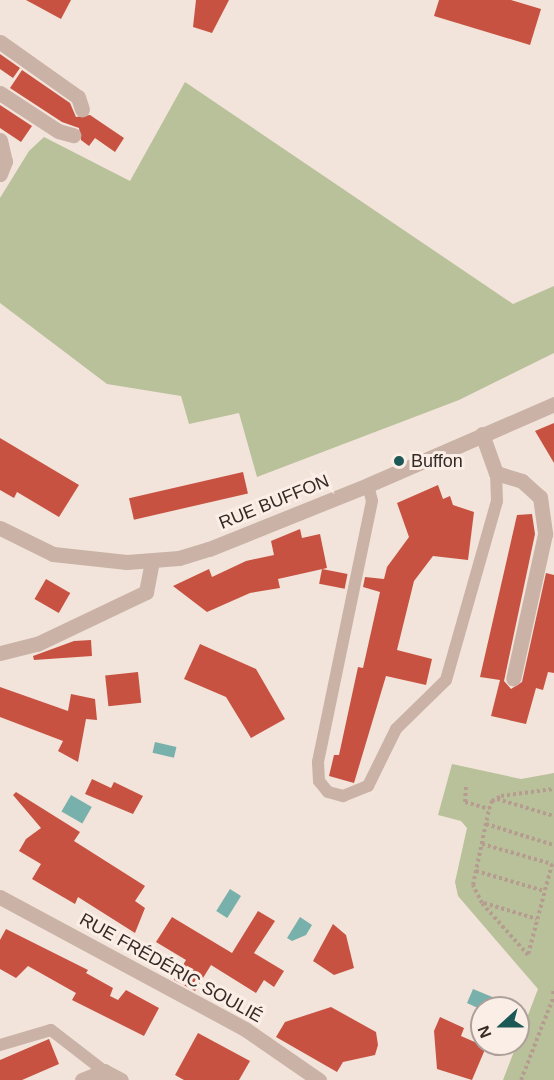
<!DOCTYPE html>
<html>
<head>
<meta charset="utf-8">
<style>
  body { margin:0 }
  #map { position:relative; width:554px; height:1080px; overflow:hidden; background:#f2e4da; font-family:Arial,sans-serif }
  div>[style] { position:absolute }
  .green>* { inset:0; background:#b9c19a }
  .water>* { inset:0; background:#78b0ab; transform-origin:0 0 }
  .building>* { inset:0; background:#c85241; transform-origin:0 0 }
  .path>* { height:4px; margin-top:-2px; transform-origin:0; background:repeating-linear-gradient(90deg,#b69c90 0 3px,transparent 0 6px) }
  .service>* { height:12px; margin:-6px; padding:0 6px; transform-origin:6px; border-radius:6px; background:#cab2a6 }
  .minor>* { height:15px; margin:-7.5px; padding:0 7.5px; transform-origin:7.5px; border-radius:7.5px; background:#cab2a6 }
  .tertiary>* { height:15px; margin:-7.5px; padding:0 7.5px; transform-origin:7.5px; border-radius:7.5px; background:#cab2a6 }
  .dots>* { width:16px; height:16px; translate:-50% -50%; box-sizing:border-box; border:3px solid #faeee6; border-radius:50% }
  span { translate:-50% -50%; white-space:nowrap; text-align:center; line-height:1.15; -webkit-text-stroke:6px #faeee6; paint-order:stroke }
  .poi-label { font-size:18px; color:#362a27 }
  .left { translate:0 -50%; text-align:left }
  .street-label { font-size:18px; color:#362a27 }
  .north { position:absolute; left:470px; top:996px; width:60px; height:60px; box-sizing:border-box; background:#faeee6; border:2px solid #aca09a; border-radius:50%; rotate:249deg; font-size:16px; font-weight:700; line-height:24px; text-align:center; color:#362a27 }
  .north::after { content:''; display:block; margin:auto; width:21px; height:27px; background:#1c5855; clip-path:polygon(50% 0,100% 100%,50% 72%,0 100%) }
</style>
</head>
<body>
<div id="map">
  <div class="green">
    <div style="clip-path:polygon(185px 82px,513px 304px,554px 286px,554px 353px,459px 400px,257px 477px,239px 413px,189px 424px,181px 396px,107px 384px,0 303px,0 198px,29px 151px,44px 137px,130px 181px)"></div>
    <div style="clip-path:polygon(452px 764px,521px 779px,554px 773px,554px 1080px,503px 1080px,538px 989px,458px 896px,455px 882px,467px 828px,461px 821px,438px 815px)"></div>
  </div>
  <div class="water">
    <div style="left:155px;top:742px;width:22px;height:11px;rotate:13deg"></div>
    <div style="left:71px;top:795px;width:24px;height:19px;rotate:30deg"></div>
    <div style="left:230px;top:889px;width:13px;height:26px;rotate:32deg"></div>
    <div style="clip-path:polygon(300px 917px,312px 925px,306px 935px,292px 941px,287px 938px)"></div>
    <div style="clip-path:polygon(473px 989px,502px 1001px,499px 1008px,482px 1010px,467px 1003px)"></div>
  </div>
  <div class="building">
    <div style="clip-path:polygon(26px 0,71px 0,61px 19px)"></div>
    <div style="clip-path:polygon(196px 0,229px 0,212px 33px,193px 27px)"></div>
    <div style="clip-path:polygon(439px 0,511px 0,541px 9px,530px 45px,434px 16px)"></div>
    <div style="clip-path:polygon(0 54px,20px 68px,13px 78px,0 69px)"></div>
    <div style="clip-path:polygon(22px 70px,70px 103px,76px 117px,90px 115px,124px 138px,115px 152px,95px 138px,89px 146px,81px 140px,79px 128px,62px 122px,10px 88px)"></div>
    <div style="clip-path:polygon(0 105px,32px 126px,21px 142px,0 128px)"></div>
    <div style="clip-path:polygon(554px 423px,554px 463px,535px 431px)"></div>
    <div style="clip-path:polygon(0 438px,79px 485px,59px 517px,17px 492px,14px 498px,0 490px)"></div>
    <div style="left:243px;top:472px;width:22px;height:117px;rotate:77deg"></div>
    <div style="clip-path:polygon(438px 485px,443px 499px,450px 496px,453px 505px,474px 512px,468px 560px,433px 556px,414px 581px,397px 650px,432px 659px,426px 685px,386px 676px,354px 783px,329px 776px,334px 755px,339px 755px,358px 667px,363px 668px,380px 592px,363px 587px,365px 577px,384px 579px,387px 567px,409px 537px,397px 503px)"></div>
    <div style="clip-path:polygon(532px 514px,535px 534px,504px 681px,511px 689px,522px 682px,546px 573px,554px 575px,554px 673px,548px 672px,543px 690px,536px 688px,526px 724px,491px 716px,500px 680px,480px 677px,517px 515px)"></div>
    <div style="clip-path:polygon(300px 529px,302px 538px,320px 534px,327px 568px,278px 579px,280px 588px,250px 593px,207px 612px,173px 586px,209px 569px,212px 577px,246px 561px,274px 555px,271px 541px)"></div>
    <div style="left:322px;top:569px;width:26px;height:15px;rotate:11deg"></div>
    <div style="left:46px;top:579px;width:28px;height:23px;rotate:30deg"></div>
    <div style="clip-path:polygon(91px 640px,92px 656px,34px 660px,33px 656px,74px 641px)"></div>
    <div style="clip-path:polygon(200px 644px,256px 669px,285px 719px,251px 738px,226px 697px,184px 679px)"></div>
    <div style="left:138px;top:672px;width:31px;height:33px;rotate:84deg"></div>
    <div style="clip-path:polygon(0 687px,68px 711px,71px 694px,95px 699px,97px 720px,86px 719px,78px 762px,58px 751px,63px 741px,0 717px)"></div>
    <div style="clip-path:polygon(92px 779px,111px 788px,114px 782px,143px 796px,133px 814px,85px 794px)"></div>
    <div style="clip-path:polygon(16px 792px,80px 832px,74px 841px,145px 886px,135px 901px,145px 908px,135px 933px,78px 897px,75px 904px,32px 879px,41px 864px,19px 851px,26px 839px,41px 828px,13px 795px)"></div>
    <div style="clip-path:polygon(258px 911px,275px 921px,254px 953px,284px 971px,274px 987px,264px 980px,256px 993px,211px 965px,195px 991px,174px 980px,186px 960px,156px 942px,172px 917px,232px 953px)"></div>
    <div style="clip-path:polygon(333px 924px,346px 935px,354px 968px,334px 975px,313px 961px)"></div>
    <div style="clip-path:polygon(6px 929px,88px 970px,86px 973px,113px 988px,110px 996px,118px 1000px,126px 990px,159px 1008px,144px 1036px,72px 1000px,76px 993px,28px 966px,16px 978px,0 969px,0 940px)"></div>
    <div style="clip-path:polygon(331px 1007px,376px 1032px,378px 1045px,375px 1055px,343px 1062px,337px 1072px,276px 1037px,285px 1022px)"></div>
    <div style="clip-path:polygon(440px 1017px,464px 1028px,461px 1036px,486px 1047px,472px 1080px,437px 1069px,434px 1031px)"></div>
    <div style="clip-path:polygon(198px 1033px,250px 1061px,239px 1080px,184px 1080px,175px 1075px)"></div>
    <div style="clip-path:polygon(49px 1039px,59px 1064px,22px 1080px,0 1080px,0 1060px)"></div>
  </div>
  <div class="path">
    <div style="left:466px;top:787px;width:15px;rotate:94deg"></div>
    <div style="left:465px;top:802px;width:25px;rotate:16deg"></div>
    <div style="left:497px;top:799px;width:59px;rotate:16.6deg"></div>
    <div style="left:486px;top:824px;width:71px;rotate:17.2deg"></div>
    <div style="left:482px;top:844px;width:73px;rotate:15.9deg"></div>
    <div style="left:552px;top:864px;width:94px;rotate:104.8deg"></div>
    <div style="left:528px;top:955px;width:69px;rotate:-131.5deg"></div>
    <div style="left:482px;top:903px;width:20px;rotate:-117deg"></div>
    <div style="left:473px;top:885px;width:78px;rotate:-78.1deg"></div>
    <div style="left:489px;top:809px;width:9px;rotate:-69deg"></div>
    <div style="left:492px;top:801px;width:10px;rotate:-29deg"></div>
    <div style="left:501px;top:796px;width:53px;rotate:-7.5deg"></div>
    <div style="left:476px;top:871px;width:72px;rotate:16.2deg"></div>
    <div style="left:484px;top:903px;width:55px;rotate:16.8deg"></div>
    <div style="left:553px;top:994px;width:6px;rotate:-81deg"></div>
    <div style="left:521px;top:1080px;width:90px;rotate:-68.6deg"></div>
  </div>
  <div class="service">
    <div style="left:368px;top:485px;width:16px;rotate:76deg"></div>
    <div style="left:372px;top:501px;width:267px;rotate:101.7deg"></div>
    <div style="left:318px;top:762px;width:19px;rotate:87deg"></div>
    <div style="left:319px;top:781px;width:14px;rotate:51deg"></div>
    <div style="left:328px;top:792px;width:16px;rotate:15deg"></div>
    <div style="left:343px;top:796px;width:27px;rotate:-22deg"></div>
    <div style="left:368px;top:786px;width:64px;rotate:-63.8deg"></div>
    <div style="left:396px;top:729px;width:70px;rotate:-44.4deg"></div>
    <div style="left:446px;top:680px;width:186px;rotate:-74.1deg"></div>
    <div style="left:497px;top:501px;width:28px;rotate:-92deg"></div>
    <div style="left:0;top:1045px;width:53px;rotate:-16.4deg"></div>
    <div style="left:51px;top:1030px;width:67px;rotate:37.7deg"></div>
  </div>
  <div class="minor">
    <div style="left:0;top:42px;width:95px;rotate:35.2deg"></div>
    <div style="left:78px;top:97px;width:13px;rotate:72deg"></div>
    <div style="left:0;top:93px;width:69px;rotate:33.2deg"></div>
    <div style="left:58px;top:131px;width:16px;rotate:15deg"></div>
    <div style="left:0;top:140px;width:22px;rotate:77deg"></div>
    <div style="left:5px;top:161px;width:14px;rotate:111deg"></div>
    <div style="left:482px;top:434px;width:41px;rotate:70.3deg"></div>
    <div style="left:496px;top:473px;width:27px;rotate:17deg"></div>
    <div style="left:522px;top:481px;width:24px;rotate:42deg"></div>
    <div style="left:540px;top:497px;width:37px;rotate:82deg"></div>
    <div style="left:545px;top:534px;width:148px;rotate:102.4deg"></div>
    <div style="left:0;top:653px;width:38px;rotate:-14deg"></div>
    <div style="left:37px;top:644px;width:121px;rotate:-25.5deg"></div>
    <div style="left:146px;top:592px;width:31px;rotate:-79deg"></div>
    <div style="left:0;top:897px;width:278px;rotate:28.3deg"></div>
    <div style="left:245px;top:1029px;width:90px;rotate:34.6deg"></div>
    <div style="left:82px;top:1080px;width:24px;rotate:-22deg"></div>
    <div style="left:104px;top:1071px;width:19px;rotate:28deg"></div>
  </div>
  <div class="tertiary">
    <div style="left:0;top:528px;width:59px;rotate:26.1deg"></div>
    <div style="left:53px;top:554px;width:74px;rotate:6.2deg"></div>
    <div style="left:127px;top:562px;width:52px;rotate:-4.4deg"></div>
    <div style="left:179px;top:558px;width:31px;rotate:-17deg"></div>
    <div style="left:209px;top:549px;width:171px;rotate:-21.9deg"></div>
    <div style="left:368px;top:485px;width:203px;rotate:-23.5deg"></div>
  </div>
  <div class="dots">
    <div style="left:399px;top:461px;background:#1c5855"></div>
  </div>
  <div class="poi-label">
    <span class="left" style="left:411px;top:461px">Buffon</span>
  </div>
  <div class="street-label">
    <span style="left:274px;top:502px;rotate:-22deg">RUE BUFFON</span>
    <span style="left:171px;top:968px;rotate:29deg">RUE FRÉDÉRIC SOULIÉ</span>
  </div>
  <div class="north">N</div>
</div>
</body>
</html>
